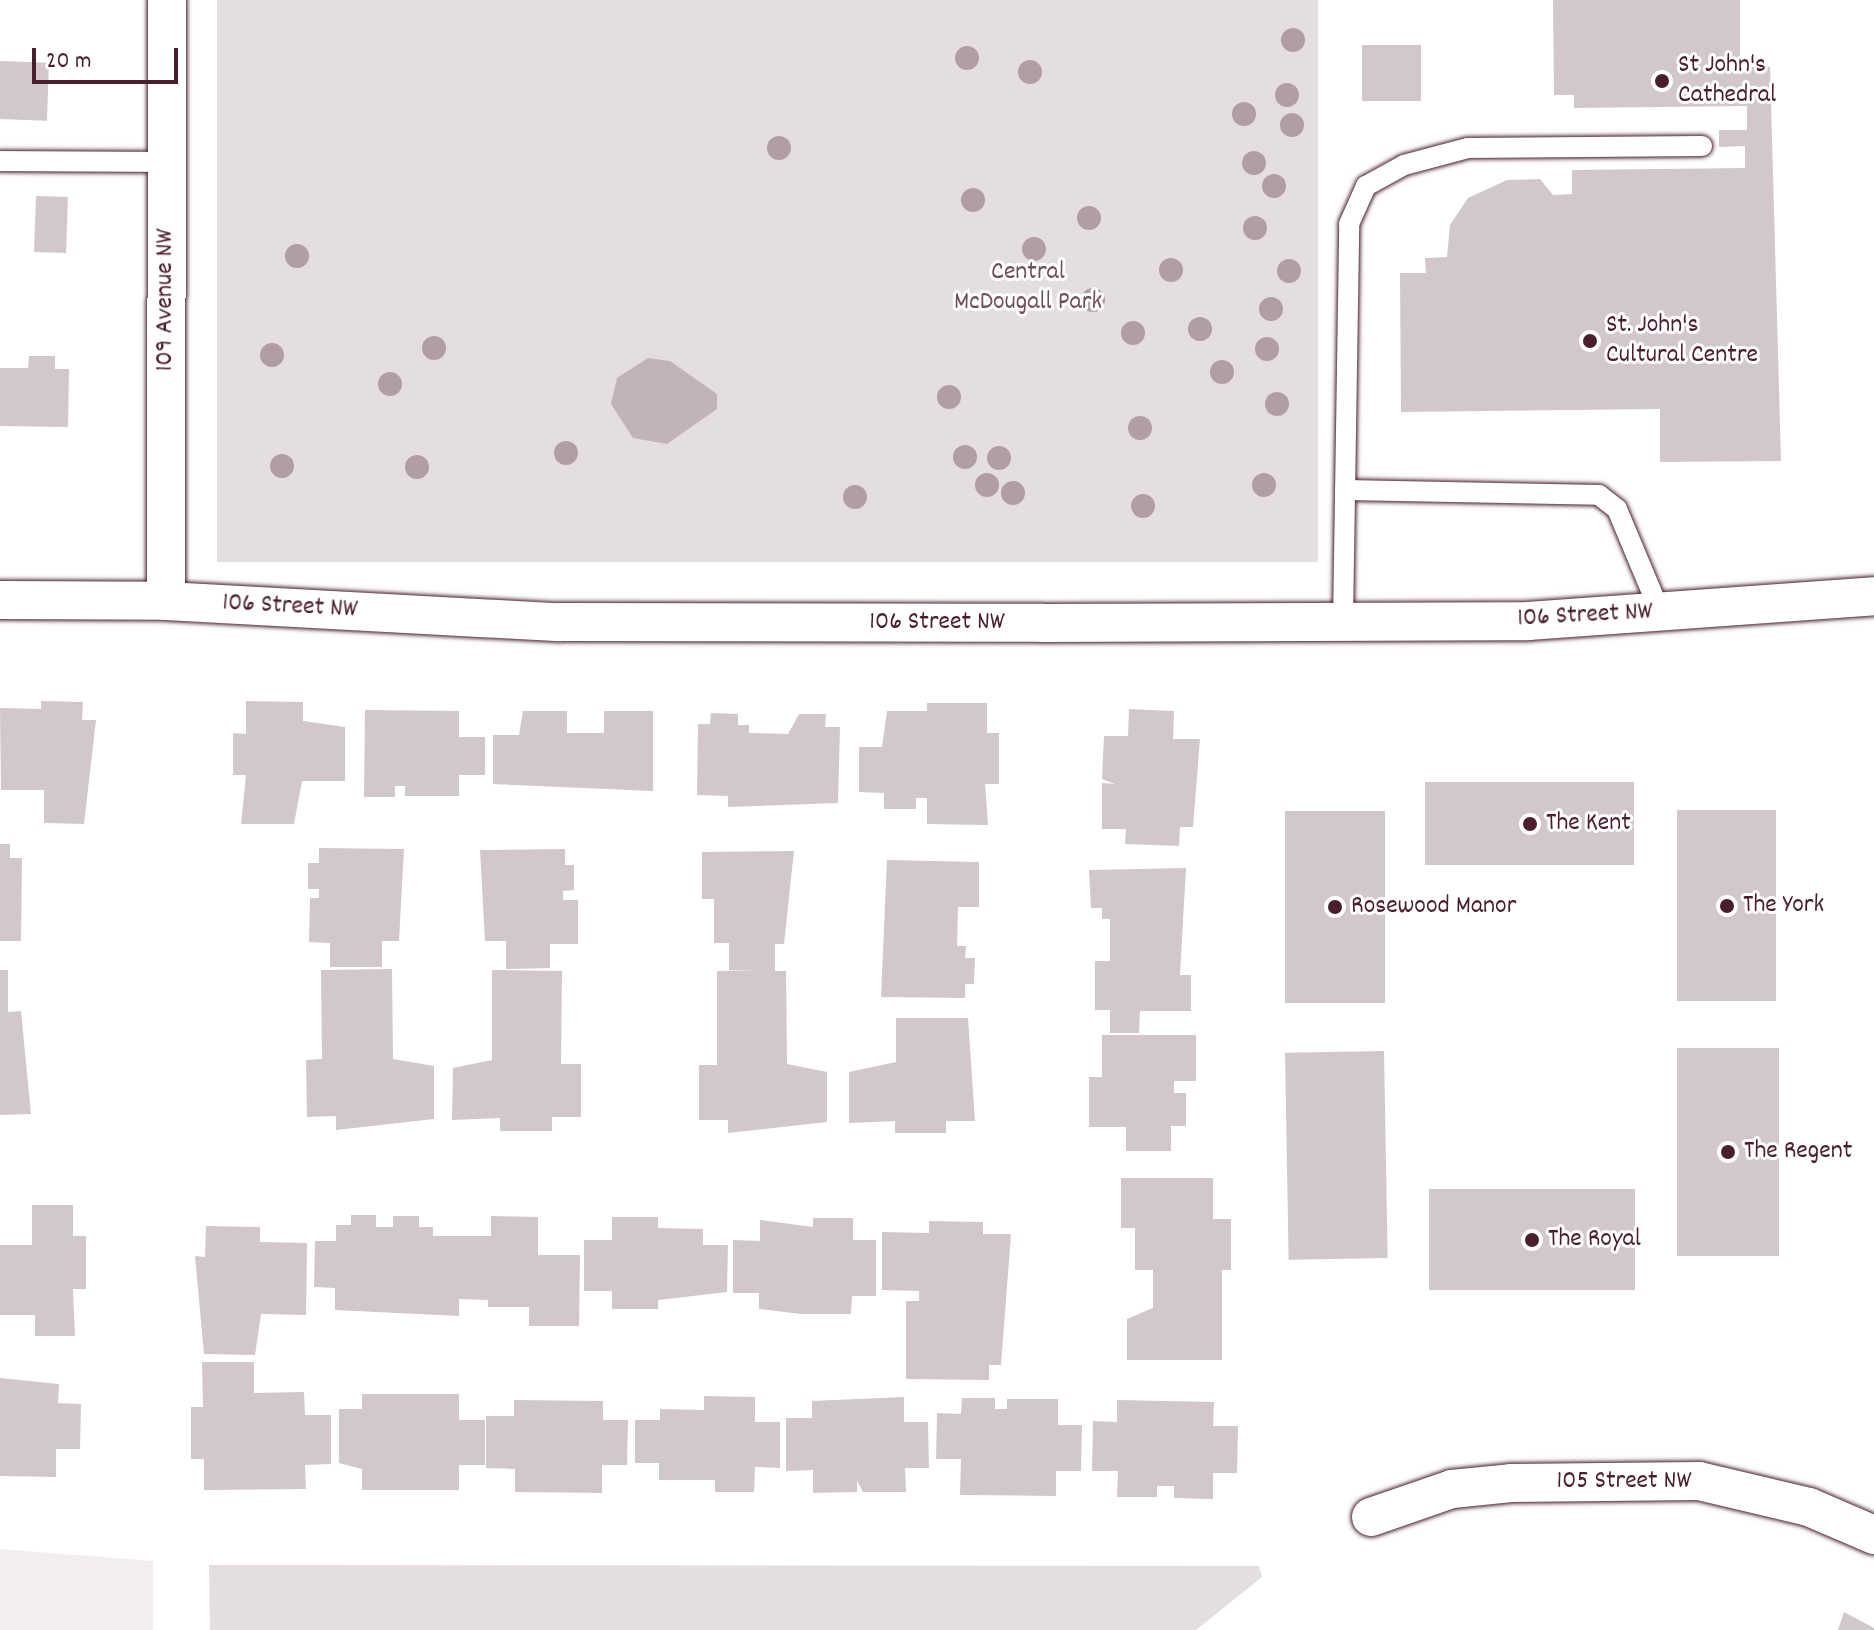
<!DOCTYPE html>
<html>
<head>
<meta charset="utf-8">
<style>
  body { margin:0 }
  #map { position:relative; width:1874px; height:1630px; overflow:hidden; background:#fff; font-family:Dekko,sans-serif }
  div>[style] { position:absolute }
  .built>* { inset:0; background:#f2eeef }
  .green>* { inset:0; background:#e5dee0; transform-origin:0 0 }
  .water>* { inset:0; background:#c1b3b6 }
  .building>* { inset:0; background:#d2c7cb; transform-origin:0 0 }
  .roads { filter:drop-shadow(0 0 2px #4a1f2b) drop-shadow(0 0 2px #4a1f2b) }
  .lane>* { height:20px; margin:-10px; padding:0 10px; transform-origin:10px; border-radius:10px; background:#fff }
  .street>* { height:38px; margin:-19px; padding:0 19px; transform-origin:19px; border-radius:19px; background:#fff }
  .trees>* { width:24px; height:24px; margin:-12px; border-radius:50%; background:#b19ea3 }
  .dots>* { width:22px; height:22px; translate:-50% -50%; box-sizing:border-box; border:4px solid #fff; border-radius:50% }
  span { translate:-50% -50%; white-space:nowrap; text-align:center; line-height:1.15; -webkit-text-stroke:6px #fff; paint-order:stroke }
  .poi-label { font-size:26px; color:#4a1f2b }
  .left { translate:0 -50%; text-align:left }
  .park-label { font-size:26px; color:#714f58 }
  .street-label { font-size:26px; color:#4a1f2b }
  .scale { position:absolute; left:32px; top:48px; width:146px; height:36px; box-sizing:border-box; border:4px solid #4a1f2b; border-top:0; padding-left:10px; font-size:24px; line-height:28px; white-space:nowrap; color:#4a1f2b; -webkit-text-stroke:6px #fff; paint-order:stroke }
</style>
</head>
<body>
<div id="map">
  <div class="built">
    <div style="clip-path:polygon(0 1549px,153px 1561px,153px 1630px,0 1630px)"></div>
  </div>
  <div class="green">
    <div style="left:217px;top:0;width:1101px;height:562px"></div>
    <div style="clip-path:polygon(209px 1565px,1259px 1566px,1262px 1577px,1196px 1630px,210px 1630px)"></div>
  </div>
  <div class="water">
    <div style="clip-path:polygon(648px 358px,670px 361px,717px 394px,717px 409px,667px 444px,633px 438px,611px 404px,617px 378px)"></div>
  </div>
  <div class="building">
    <div style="clip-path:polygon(1553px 0,1740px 0,1740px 62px,1729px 67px,1770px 67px,1781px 461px,1660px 462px,1660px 409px,1401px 412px,1400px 273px,1426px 273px,1425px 258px,1447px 257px,1450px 225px,1468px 198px,1507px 180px,1540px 179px,1553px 195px,1572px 194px,1572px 170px,1745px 168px,1745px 146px,1719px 147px,1719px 130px,1747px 130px,1747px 106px,1574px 108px,1574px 95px,1554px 95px)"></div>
    <div style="left:1421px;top:45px;width:56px;height:59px;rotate:90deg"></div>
    <div style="left:0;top:61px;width:49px;height:58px;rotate:2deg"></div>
    <div style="left:36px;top:196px;width:32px;height:56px;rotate:2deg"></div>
    <div style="clip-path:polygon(29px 356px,55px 356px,55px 369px,69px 369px,68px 427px,0 426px,0 368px,28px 368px)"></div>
    <div style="clip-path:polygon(41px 701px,83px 702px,82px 720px,96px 720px,84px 824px,44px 823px,44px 790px,1px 790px,0 708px,41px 709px)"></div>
    <div style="clip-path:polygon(246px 701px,303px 702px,303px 721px,345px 727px,345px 781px,302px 781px,294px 824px,241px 824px,246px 775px,233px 775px,233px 733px,246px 734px)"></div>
    <div style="clip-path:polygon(927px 703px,987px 703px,987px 733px,999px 733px,999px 784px,985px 784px,988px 825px,927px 824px,927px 798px,916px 798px,916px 809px,884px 809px,884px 793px,859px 792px,859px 747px,882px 747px,887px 711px,927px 711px)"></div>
    <div style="clip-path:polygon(1129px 709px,1174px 711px,1173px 739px,1200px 739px,1193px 827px,1180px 827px,1179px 846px,1125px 844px,1126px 829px,1102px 829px,1102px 783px,1115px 784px,1102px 779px,1104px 736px,1128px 736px)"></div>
    <div style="clip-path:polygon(365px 710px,459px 711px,459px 737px,485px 737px,485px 775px,459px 775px,459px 796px,405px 796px,405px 786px,395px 786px,395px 797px,364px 797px)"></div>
    <div style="clip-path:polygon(523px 711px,567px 711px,567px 733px,604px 733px,604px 711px,653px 711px,653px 791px,493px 784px,493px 735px,519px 735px)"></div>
    <div style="clip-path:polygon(711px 713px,738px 714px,738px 725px,749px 725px,749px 733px,788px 734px,799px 714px,826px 714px,825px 727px,840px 727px,838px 803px,728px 807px,728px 796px,697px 795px,698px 724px,710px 724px)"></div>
    <div style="left:1425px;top:782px;width:209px;height:83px"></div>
    <div style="left:1677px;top:810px;width:99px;height:191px"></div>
    <div style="left:1285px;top:811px;width:100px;height:192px"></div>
    <div style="clip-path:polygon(0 844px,10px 844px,10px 858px,22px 858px,21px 941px,0 941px)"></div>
    <div style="clip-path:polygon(319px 848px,404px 849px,399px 941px,382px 941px,382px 967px,330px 967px,330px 943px,309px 942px,310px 898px,319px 898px,319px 889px,308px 889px,308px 863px,319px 863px)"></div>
    <div style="clip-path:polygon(565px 849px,565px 865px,574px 865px,574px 890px,563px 891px,563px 900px,578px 900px,578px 944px,550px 944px,550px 968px,506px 969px,506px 941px,485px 941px,480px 850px)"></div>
    <div style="clip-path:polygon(794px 851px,784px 944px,775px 944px,775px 971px,786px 971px,787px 1064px,827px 1072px,827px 1122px,728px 1133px,728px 1120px,699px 1120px,699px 1065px,717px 1065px,717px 971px,761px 970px,729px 970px,729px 943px,714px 943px,714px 899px,702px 899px,702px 852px)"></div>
    <div style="clip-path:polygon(887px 860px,979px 862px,979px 907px,958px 907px,957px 946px,966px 946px,965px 958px,975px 958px,974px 984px,965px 984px,965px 998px,881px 997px)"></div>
    <div style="clip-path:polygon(1186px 868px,1180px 975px,1191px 975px,1191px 1011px,1140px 1011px,1139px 1033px,1110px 1033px,1110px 1010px,1095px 1010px,1095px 961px,1110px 961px,1110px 919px,1102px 919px,1102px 908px,1091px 908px,1089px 870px)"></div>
    <div style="clip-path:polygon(392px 969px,393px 1059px,434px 1066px,434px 1119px,336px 1130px,336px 1116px,307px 1117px,306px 1060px,322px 1059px,321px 970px)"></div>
    <div style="clip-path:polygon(0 970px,8px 970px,8px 1012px,21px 1011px,31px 1114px,0 1115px)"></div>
    <div style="clip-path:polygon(492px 970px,562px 971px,561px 1064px,581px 1064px,581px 1117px,552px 1117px,552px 1131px,500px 1131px,500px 1118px,452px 1120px,453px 1068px,492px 1060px)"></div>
    <div style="clip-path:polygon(896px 1018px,968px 1018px,975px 1121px,946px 1121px,946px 1133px,895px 1133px,895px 1121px,849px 1123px,849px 1072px,896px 1062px)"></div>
    <div style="clip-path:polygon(1102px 1035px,1196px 1035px,1196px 1081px,1174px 1081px,1174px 1093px,1186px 1093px,1186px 1126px,1171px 1126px,1171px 1151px,1126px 1151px,1126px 1127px,1089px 1127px,1089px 1077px,1102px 1077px)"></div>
    <div style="left:1677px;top:1048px;width:102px;height:208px"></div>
    <div style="left:1384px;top:1051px;width:207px;height:99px;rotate:89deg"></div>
    <div style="clip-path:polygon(1121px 1178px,1213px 1178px,1213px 1219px,1231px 1219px,1231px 1270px,1222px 1270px,1222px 1360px,1127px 1360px,1127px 1319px,1153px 1308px,1153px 1270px,1135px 1270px,1135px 1228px,1121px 1228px)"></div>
    <div style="left:1429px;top:1189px;width:206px;height:101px"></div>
    <div style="clip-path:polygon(32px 1205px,73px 1205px,73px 1236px,86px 1236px,86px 1289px,73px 1289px,75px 1336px,35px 1336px,35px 1315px,0 1315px,0 1245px,32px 1245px)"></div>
    <div style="clip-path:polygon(351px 1215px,376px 1215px,376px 1227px,393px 1227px,393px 1216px,419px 1216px,419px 1227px,433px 1227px,433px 1236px,491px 1236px,491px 1216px,538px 1217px,538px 1255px,580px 1255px,579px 1326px,529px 1326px,529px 1307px,488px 1307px,488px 1300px,459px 1299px,459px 1316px,335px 1310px,335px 1288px,314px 1287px,315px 1241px,336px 1241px,336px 1225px,351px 1225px)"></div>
    <div style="clip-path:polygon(612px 1217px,658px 1217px,658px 1228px,703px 1229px,703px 1245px,728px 1245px,727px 1292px,658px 1300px,658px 1309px,612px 1309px,612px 1291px,584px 1291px,584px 1240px,612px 1240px)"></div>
    <div style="clip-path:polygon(813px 1218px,853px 1218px,853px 1240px,876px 1240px,876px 1296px,852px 1296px,851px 1314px,801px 1314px,759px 1309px,759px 1293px,733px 1293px,733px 1240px,760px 1241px,760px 1220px,813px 1227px)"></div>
    <div style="clip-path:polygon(929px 1221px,983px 1222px,983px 1234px,1011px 1234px,1001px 1365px,989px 1365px,989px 1380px,906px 1379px,906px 1301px,919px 1301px,919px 1291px,882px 1290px,882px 1232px,929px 1233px)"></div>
    <div style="clip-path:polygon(206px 1226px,260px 1227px,260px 1242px,307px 1243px,306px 1315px,261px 1314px,255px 1355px,204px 1354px,195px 1256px,205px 1257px)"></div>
    <div style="clip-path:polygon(202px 1362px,254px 1362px,254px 1393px,304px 1392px,305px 1415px,331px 1415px,331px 1464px,305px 1465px,306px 1489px,204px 1490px,204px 1459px,191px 1459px,191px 1407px,203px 1407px)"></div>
    <div style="clip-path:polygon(0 1378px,59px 1384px,58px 1403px,81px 1404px,80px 1449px,56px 1449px,56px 1477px,0 1476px)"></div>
    <div style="clip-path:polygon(362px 1394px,459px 1394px,459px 1420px,485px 1420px,485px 1465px,459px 1465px,459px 1490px,362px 1490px,362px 1469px,339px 1463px,339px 1409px,362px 1409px)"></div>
    <div style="clip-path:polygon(704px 1396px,755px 1397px,755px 1422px,780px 1422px,780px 1468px,755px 1467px,754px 1492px,715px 1492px,715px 1480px,659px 1480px,659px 1463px,635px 1463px,635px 1420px,660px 1420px,660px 1409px,704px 1410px)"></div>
    <div style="clip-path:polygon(904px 1397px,904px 1422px,928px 1422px,929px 1468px,905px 1468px,906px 1492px,863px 1492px,857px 1481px,857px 1492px,813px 1493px,813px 1470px,786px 1471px,786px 1418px,812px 1418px,812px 1401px)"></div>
    <div style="clip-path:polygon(962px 1398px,995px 1398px,995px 1409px,1007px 1409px,1007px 1399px,1058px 1399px,1058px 1425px,1082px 1425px,1081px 1471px,1056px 1471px,1056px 1496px,960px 1495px,961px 1459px,936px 1459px,937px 1413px,961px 1414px)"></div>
    <div style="clip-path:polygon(514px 1400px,603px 1401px,603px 1420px,628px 1420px,627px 1465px,602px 1465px,602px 1493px,515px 1492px,515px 1469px,486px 1468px,486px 1416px,514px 1416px)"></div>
    <div style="clip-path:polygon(1117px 1400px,1214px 1402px,1213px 1426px,1238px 1426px,1237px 1473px,1213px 1473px,1213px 1499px,1174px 1498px,1174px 1486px,1157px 1486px,1157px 1497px,1117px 1497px,1118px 1471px,1092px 1471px,1093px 1421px,1117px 1422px)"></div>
    <div style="clip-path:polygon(1844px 1612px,1874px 1628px,1874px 1630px,1838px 1630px)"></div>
  </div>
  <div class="roads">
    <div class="lane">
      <div style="left:0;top:161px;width:166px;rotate:0.3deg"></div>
      <div style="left:1345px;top:490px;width:254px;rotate:1.1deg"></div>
      <div style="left:1599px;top:495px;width:23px;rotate:38deg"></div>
      <div style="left:1617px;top:509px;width:112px;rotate:67.3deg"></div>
      <div style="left:1343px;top:622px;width:398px;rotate:-89.1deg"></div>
      <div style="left:1349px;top:224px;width:42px;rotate:-65.9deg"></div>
      <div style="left:1366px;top:186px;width:43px;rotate:-28.9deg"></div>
      <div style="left:1404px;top:165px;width:66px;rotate:-14.9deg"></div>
      <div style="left:1468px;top:148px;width:234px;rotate:-0.5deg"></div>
    </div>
    <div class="street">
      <div style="left:0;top:600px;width:166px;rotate:0.3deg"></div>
      <div style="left:166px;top:601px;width:395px;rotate:3.1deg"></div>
      <div style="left:560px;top:622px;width:482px;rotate:0.1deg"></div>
      <div style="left:1042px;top:623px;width:486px;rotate:-0.2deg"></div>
      <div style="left:1528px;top:621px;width:347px;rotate:-4.1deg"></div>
      <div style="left:166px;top:601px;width:601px;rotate:-89.9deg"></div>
      <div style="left:1371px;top:1517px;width:86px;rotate:-19.1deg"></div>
      <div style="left:1452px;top:1489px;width:59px;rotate:-5.8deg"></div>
      <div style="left:1511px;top:1483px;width:188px;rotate:-0.6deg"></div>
      <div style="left:1699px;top:1481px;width:113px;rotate:13.3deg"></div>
      <div style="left:1809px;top:1507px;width:71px;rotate:23.3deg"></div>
    </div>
  </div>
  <div class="trees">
    <div style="left:1293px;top:40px"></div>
    <div style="left:967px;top:58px"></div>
    <div style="left:1030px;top:72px"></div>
    <div style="left:1287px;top:95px"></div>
    <div style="left:1244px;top:114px"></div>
    <div style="left:1292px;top:125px"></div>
    <div style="left:779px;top:148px"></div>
    <div style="left:1254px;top:163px"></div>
    <div style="left:1274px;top:186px"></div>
    <div style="left:973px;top:200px"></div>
    <div style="left:1089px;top:218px"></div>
    <div style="left:1255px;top:228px"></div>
    <div style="left:1034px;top:249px"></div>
    <div style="left:297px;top:256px"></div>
    <div style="left:1171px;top:270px"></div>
    <div style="left:1289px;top:271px"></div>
    <div style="left:1093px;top:300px"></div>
    <div style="left:1271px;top:309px"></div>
    <div style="left:1200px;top:329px"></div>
    <div style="left:1133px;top:333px"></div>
    <div style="left:434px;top:348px"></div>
    <div style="left:1267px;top:349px"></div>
    <div style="left:272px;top:355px"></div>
    <div style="left:1222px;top:372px"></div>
    <div style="left:390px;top:384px"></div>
    <div style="left:949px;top:397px"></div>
    <div style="left:1277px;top:404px"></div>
    <div style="left:1140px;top:428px"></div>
    <div style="left:566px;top:453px"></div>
    <div style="left:965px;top:457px"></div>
    <div style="left:999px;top:458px"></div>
    <div style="left:282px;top:466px"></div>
    <div style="left:417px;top:467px"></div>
    <div style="left:987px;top:485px"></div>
    <div style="left:1264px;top:485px"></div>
    <div style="left:1013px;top:493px"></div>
    <div style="left:855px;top:497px"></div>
    <div style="left:1143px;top:506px"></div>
  </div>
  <div class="dots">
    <div style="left:1662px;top:81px;background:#4a1f2b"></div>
    <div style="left:1590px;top:341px;background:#4a1f2b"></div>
    <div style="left:1530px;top:824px;background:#4a1f2b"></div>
    <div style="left:1727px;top:906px;background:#4a1f2b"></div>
    <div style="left:1335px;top:907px;background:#4a1f2b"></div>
    <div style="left:1728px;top:1152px;background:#4a1f2b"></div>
    <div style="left:1532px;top:1240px;background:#4a1f2b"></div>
  </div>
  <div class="poi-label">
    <span class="left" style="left:1678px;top:81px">St John's<br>Cathedral</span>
    <span class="left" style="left:1606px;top:341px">St. John's<br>Cultural Centre</span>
    <span class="left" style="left:1546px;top:824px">The Kent</span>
    <span class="left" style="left:1743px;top:906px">The York</span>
    <span class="left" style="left:1351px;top:907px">Rosewood Manor</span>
    <span class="left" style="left:1744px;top:1152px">The Regent</span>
    <span class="left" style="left:1548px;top:1240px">The Royal</span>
  </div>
  <div class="park-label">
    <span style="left:1028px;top:288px">Central<br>McDougall Park</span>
  </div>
  <div class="street-label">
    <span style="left:166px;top:300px;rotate:-90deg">109 Avenue NW</span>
    <span style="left:290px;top:607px;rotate:3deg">106 Street NW</span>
    <span style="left:1585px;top:616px;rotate:-3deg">106 Street NW</span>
    <span style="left:937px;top:623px">106 Street NW</span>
    <span style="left:1624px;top:1482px">105 Street NW</span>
  </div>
  <div class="scale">20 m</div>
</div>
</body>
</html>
